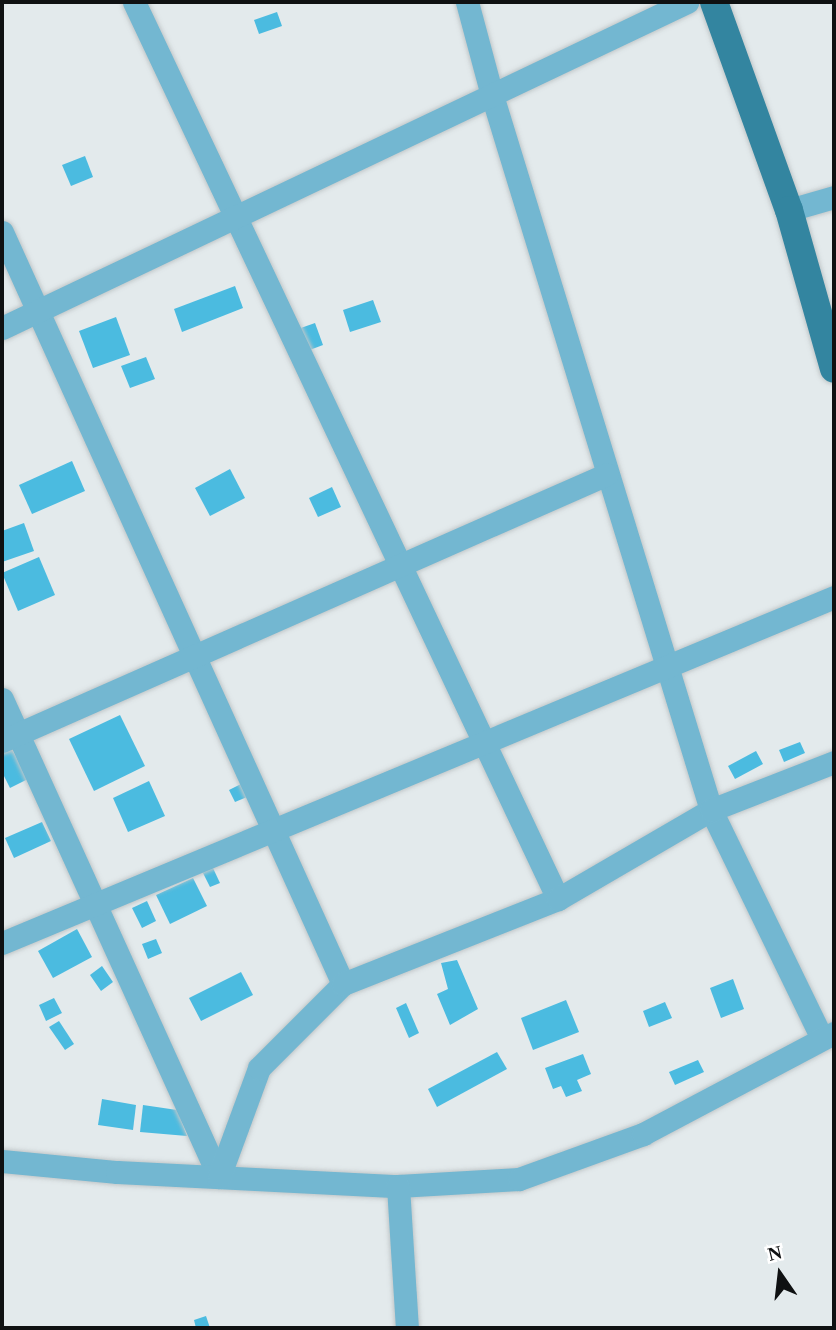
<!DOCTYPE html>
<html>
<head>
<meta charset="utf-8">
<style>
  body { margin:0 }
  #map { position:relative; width:836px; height:1330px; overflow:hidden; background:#e3eaec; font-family:Georgia,serif }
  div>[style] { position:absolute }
  .building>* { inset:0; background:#4bbbe0 }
  .roads { filter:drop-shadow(0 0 2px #c1c7c9) drop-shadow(0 0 2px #c1c7c9) }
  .minor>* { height:23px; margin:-11.5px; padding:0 11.5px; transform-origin:11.5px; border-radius:11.5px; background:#73b7d1 }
  .major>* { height:28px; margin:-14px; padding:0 14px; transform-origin:14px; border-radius:14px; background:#3385a0 }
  span { translate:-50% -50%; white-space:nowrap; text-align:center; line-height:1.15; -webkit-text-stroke:7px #fff; paint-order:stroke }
  .frame { position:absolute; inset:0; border:4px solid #0f1112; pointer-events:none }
  .north { position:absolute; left:745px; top:1239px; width:70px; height:70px; -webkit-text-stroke:5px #fff; paint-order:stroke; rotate:346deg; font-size:19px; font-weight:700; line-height:28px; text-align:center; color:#0f1112 }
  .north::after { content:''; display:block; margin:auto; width:24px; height:32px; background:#0f1112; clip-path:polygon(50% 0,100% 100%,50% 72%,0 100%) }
</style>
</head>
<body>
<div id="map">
  <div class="building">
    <i style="clip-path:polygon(277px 12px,282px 26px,259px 34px,254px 20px)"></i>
    <i style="clip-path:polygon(85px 156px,93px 177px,71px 186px,62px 165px)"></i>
    <i style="clip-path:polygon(235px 286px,243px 308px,182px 332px,174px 309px)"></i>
    <i style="clip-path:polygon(373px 300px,381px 322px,350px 332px,343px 310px)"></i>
    <i style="clip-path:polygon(116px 317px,130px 355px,93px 368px,79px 331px)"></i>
    <i style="clip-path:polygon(315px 323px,323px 345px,307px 351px,298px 329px)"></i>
    <i style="clip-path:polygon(146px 357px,155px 379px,130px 388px,121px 366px)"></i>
    <i style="clip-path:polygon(72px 461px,85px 491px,32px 514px,19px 485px)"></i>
    <i style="clip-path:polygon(230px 469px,245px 498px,210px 516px,195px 488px)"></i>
    <i style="clip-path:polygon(332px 487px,341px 507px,318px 517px,309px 498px)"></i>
    <i style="clip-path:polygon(24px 523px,34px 551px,2px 562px,2px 531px)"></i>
    <i style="clip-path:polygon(39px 557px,55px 595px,18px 611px,2px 573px)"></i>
    <i style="clip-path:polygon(120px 715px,145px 766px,94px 791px,69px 739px)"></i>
    <i style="clip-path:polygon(800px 742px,805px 753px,784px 762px,779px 750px)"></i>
    <i style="clip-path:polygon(10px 746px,28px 779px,10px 788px,2px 772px,2px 751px)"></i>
    <i style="clip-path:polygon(756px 751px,763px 764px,735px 779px,728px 766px)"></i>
    <i style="clip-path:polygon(149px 781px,165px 816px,128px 832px,113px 798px)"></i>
    <i style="clip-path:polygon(241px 784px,247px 797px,235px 802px,229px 790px)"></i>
    <i style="clip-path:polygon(42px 822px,51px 841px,14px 858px,5px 838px)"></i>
    <i style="clip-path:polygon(212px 866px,220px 883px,210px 887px,202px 871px)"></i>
    <i style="clip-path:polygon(193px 878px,207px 906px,170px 924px,156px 895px)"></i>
    <i style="clip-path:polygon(147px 901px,156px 921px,142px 928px,132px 908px)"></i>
    <i style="clip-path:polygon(77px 929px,92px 957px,53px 978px,38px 951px)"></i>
    <i style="clip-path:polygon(156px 939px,162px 953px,148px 959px,142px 944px)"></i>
    <i style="clip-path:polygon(457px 960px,478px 1009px,450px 1025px,437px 994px,448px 989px,441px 963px)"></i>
    <i style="clip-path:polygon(102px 966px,113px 982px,101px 991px,90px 975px)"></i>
    <i style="clip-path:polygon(241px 972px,253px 995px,201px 1021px,189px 998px)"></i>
    <i style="clip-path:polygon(733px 979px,744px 1009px,721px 1018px,710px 988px)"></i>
    <i style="clip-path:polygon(54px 998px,62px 1013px,46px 1021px,39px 1005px)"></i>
    <i style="clip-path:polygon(566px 1000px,579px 1032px,533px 1050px,521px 1018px)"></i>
    <i style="clip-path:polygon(665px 1002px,672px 1018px,649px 1027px,643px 1011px)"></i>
    <i style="clip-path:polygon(406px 1003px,419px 1033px,409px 1038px,396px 1008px)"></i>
    <i style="clip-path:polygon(59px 1021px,74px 1044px,65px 1050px,49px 1027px)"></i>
    <i style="clip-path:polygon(497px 1052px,507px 1069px,437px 1107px,428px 1089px)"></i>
    <i style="clip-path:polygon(583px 1054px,591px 1074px,577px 1080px,582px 1091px,566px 1097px,561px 1086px,553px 1089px,545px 1068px)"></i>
    <i style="clip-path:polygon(698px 1060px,704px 1072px,675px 1085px,669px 1072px)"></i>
    <i style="clip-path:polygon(102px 1099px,136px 1105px,133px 1130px,98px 1125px)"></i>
    <i style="clip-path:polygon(143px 1105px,177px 1110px,187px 1136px,140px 1132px)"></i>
    <i style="clip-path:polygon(206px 1316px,210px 1328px,196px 1328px,194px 1320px)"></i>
  </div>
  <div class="roads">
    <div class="minor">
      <i style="left:134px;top:2px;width:992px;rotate:64.7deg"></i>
      <i style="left:467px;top:2px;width:96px;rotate:75deg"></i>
      <i style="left:492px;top:95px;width:748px;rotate:72.97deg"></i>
      <i style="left:711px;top:810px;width:254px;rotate:64.1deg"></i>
      <i style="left:789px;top:210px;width:47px;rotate:-16.1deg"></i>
      <i style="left:2px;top:232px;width:826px;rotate:65.61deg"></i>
      <i style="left:2px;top:328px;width:759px;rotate:-25.45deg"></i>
      <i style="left:2px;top:699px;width:525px;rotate:65.58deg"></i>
      <i style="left:2px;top:741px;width:661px;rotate:-23.81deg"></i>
      <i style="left:2px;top:943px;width:901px;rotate:-22.58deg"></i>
      <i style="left:2px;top:1161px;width:116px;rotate:5.5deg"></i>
      <i style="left:117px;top:1172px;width:281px;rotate:2.9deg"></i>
      <i style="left:398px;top:1186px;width:121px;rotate:-3.3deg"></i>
      <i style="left:519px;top:1179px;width:132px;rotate:-19.9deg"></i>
      <i style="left:643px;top:1134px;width:216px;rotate:-27.9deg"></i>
      <i style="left:219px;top:1177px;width:116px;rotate:-69.8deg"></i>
      <i style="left:259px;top:1068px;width:119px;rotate:-45deg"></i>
      <i style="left:343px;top:984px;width:231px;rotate:-21.6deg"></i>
      <i style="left:558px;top:899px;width:177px;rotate:-30.2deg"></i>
      <i style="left:711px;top:810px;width:132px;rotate:-21.3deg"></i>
      <i style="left:398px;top:1186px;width:142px;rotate:86.4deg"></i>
    </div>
    <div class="major">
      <i style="left:714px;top:2px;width:221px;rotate:70.2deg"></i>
      <i style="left:789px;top:210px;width:165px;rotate:74.2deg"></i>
    </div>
  </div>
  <div class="frame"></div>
  <div class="north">N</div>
</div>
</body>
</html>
